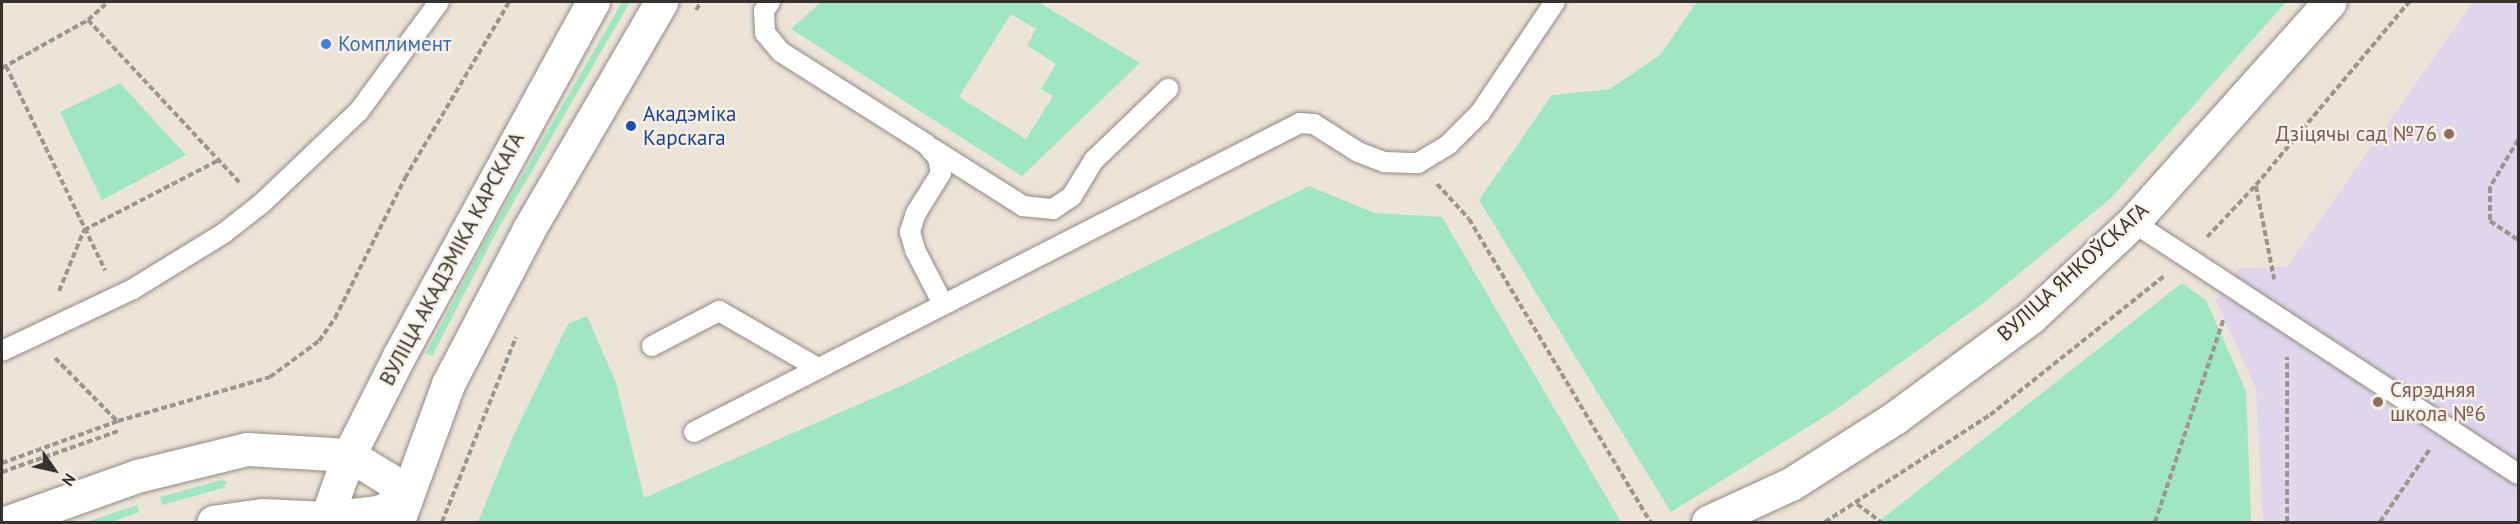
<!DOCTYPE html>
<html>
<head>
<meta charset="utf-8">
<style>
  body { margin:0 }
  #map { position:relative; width:2520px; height:524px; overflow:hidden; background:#ece3d9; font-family:"PT Sans",sans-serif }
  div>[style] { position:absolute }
  .education>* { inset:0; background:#e0d6eb }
  .green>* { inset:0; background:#a1e6c2 }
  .path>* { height:4px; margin-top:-2px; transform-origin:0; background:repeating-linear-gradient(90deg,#9b958e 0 6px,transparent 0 9px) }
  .roads { filter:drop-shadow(0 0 2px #918980) drop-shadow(0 0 2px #918980) }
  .service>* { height:20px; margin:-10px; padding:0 10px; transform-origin:10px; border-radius:10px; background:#fff }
  .tertiary>* { height:33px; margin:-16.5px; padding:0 16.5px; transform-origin:16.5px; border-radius:16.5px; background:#fff }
  .secondary>* { height:33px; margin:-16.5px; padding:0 16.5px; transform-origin:16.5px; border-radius:16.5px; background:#fff }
  .dots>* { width:16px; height:16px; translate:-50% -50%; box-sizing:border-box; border:3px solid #faf0e6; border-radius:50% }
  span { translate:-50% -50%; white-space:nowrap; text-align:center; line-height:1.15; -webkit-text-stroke:4.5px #faf0e6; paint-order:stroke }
  .shop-label { font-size:21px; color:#366cbe }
  .left { translate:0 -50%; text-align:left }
  .transit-label { font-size:21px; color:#164399 }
  .education-label { font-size:21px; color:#785e54 }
  .right { translate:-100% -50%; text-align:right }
  .street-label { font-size:21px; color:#35322e }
  .frame { position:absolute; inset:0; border:3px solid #35322e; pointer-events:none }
  .north { position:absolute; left:24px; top:440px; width:60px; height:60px; -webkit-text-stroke:4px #faf0e6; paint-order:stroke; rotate:124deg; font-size:16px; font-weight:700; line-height:24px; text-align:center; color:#35322e }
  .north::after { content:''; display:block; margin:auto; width:21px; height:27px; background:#35322e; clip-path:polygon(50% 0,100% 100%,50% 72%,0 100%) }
</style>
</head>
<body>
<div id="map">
  <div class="education">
    <i style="clip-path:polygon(2473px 2px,2518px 2px,2518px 522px,2263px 522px,2256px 389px,2216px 301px,2239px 268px,2287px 267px)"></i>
  </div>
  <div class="green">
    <i style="clip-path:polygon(622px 2px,630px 2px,497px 231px,432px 356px,426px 353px,492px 228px)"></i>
    <i style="clip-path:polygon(evenodd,821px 2px,1038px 2px,1140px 63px,1022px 176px,791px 29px,821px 2px,1011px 14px,1036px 29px,1027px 45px,1056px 64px,1041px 89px,1053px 96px,1026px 139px,959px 97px,1011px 14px)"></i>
    <i style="clip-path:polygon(1697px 2px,2286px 2px,2111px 198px,1982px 304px,1835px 410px,1671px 512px,1479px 200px,1552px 95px,1610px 89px,1660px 55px)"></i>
    <i style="clip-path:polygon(120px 83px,186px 155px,102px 200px,60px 112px)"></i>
    <i style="clip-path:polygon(1309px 186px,1375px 213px,1442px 217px,1621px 522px,478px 522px,514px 434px,568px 324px,587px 316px,616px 383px,644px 498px,910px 382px)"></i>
    <i style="clip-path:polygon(2182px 283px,2206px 300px,2246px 391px,2251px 522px,1878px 522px)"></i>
    <i style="clip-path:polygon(222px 480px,227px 482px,223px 488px,162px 505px,160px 497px)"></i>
    <i style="clip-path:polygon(137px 505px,139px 512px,112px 522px,87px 522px)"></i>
  </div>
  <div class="path">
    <i style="left:696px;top:10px;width:9px;rotate:-58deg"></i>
    <i style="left:88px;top:20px;width:224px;rotate:47deg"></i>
    <i style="left:6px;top:66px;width:227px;rotate:64.1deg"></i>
    <i style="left:2px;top:68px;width:98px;rotate:-29.2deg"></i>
    <i style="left:88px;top:20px;width:27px;rotate:-42deg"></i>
    <i style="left:2518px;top:140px;width:55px;rotate:120.8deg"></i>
    <i style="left:2490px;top:187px;width:34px;rotate:90deg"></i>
    <i style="left:2490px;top:221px;width:34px;rotate:34deg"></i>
    <i style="left:1437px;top:184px;width:47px;rotate:47.6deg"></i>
    <i style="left:1469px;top:219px;width:353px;rotate:59.1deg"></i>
    <i style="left:2256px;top:186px;width:95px;rotate:79deg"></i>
    <i style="left:2207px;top:237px;width:71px;rotate:-46.7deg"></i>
    <i style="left:2256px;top:185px;width:239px;rotate:-50.1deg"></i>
    <i style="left:59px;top:291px;width:66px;rotate:-67.7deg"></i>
    <i style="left:84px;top:230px;width:152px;rotate:-27.4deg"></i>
    <i style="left:55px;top:358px;width:88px;rotate:45.5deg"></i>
    <i style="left:2px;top:463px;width:123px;rotate:-19.9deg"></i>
    <i style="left:118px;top:421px;width:158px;rotate:-16.1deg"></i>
    <i style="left:270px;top:377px;width:61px;rotate:-36.3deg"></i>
    <i style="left:319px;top:341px;width:28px;rotate:-55deg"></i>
    <i style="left:335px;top:318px;width:157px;rotate:-63.4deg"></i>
    <i style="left:405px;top:178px;width:204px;rotate:-59.4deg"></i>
    <i style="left:2px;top:472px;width:126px;rotate:-19.4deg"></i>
    <i style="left:1857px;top:504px;width:30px;rotate:37deg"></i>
    <i style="left:442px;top:522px;width:199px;rotate:-68.2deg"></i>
    <i style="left:1825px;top:522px;width:197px;rotate:-33deg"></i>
    <i style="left:1990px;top:415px;width:223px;rotate:-38.6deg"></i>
    <i style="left:2155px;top:522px;width:215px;rotate:-71.3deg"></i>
    <i style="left:2287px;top:522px;width:165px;rotate:-90deg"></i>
    <i style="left:2380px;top:522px;width:88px;rotate:-55.6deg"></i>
  </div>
  <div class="roads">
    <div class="service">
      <i style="left:770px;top:2px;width:11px;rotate:124deg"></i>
      <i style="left:764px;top:11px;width:22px;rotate:87deg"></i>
      <i style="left:765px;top:33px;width:25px;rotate:50deg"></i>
      <i style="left:781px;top:52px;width:172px;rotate:32.4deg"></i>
      <i style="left:926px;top:144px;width:18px;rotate:49deg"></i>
      <i style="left:938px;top:158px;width:15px;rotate:79deg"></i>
      <i style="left:941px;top:173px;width:47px;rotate:122deg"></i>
      <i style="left:916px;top:213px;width:20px;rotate:108deg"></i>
      <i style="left:910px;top:232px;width:19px;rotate:74deg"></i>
      <i style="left:915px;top:250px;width:61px;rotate:62.6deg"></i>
      <i style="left:933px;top:149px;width:107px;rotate:32.3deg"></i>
      <i style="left:1023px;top:206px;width:30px;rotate:6deg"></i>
      <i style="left:1053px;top:209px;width:23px;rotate:-34deg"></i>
      <i style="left:1072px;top:196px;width:42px;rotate:-58.6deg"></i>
      <i style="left:1094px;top:160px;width:103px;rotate:-43.8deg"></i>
      <i style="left:2133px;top:222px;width:460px;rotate:33.2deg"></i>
      <i style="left:652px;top:346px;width:76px;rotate:-27.6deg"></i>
      <i style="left:719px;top:311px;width:112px;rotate:30deg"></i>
      <i style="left:2px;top:351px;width:145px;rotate:-25.3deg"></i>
      <i style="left:133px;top:289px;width:107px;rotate:-31.6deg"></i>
      <i style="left:224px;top:233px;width:47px;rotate:-38.1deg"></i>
      <i style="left:261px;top:204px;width:135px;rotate:-43.5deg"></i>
      <i style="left:359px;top:111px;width:135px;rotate:-53.7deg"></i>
      <i style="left:694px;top:432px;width:680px;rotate:-27.02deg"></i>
      <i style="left:1300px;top:123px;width:14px;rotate:4deg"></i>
      <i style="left:1314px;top:124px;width:52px;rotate:32.5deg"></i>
      <i style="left:1358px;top:152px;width:28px;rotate:21deg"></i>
      <i style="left:1384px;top:162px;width:34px;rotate:2deg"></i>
      <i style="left:1418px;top:163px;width:35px;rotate:-31deg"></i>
      <i style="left:1448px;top:145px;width:45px;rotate:-45deg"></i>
      <i style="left:1480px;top:113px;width:134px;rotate:-56deg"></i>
    </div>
    <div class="tertiary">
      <i style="left:1708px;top:522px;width:91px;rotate:-24.6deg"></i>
      <i style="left:1791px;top:484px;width:125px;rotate:-32.5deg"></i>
      <i style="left:1896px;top:417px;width:168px;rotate:-36.5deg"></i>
      <i style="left:2031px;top:317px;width:139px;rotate:-43deg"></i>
      <i style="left:2133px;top:222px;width:295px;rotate:-48.2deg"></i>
    </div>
    <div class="secondary">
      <i style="left:399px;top:518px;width:143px;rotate:-69.9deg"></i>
      <i style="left:448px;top:384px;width:175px;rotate:-62.4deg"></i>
      <i style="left:529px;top:229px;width:263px;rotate:-59.8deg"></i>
      <i style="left:8px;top:522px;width:137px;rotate:-19.6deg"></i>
      <i style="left:137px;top:476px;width:113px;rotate:-13.8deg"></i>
      <i style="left:247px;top:449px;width:102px;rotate:3.4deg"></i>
      <i style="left:349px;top:455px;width:48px;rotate:31.4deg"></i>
      <i style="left:390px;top:480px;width:26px;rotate:54deg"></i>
      <i style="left:405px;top:501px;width:29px;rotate:158deg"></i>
      <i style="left:378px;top:512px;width:52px;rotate:173.4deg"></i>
      <i style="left:326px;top:518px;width:64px;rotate:-177.3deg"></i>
      <i style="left:262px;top:515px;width:49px;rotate:171.9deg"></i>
      <i style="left:325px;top:522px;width:71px;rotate:-70.3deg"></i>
      <i style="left:349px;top:455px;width:111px;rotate:-63.2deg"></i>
      <i style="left:399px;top:356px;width:404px;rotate:-61.3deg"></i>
    </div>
  </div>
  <div class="dots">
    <i style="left:326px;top:44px;background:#3f7fe0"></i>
    <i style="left:631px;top:126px;background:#1a4fb4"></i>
    <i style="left:2449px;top:134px;background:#8d6e63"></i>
    <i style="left:2378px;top:402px;background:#8d6e63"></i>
  </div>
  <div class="shop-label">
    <span class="left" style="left:338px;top:44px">Комплимент</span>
  </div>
  <div class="transit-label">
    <span class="left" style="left:643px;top:126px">Акадэміка<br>Карскага</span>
  </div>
  <div class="education-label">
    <span class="right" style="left:2437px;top:134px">Дзіцячы сад №76</span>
    <span class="left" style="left:2390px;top:402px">Сярэдняя<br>школа №6</span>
  </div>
  <div class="street-label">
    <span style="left:452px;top:259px;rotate:-62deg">ВУЛІЦА АКАДЭМІКА КАРСКАГА</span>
    <span style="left:2073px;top:272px;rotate:-42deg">ВУЛІЦА ЯНКОЎСКАГА</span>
  </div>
  <div class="frame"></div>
  <div class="north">N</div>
</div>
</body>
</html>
